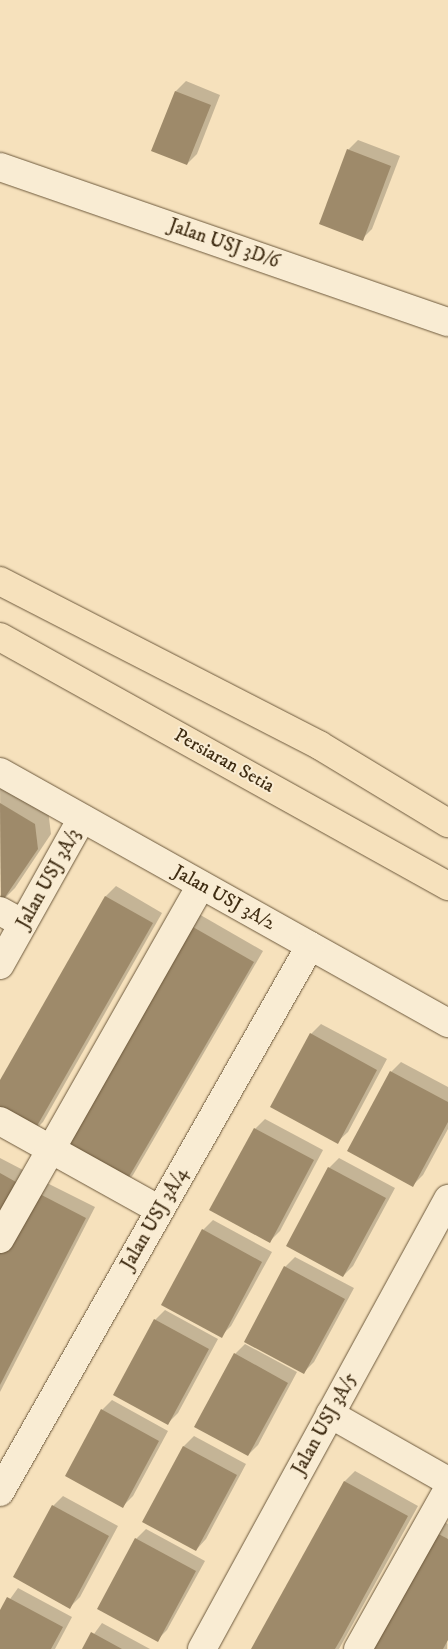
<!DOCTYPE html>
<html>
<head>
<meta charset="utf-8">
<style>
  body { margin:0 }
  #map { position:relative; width:448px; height:1649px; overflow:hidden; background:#f6e1bc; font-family:"IM FELL DW Pica",serif }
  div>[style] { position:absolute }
  .shadow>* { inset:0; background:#0003 }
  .building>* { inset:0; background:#9e8a6a }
  .roads { filter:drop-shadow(0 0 1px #6d593c) drop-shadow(0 0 1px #6d593c) }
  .minor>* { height:28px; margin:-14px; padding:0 14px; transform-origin:14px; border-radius:14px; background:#f9ecd3 }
  .major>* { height:28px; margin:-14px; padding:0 14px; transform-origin:14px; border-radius:14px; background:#f6e1bc }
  span { translate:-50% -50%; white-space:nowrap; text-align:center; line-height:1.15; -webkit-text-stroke:4px #f9ecd3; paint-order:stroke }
  .street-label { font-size:19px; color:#3f2c12 }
</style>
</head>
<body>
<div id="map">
  <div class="shadow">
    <i style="clip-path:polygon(186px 81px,220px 95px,197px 154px,187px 164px,176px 91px)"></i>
    <i style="clip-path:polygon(358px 140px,400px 156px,372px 229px,362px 239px,348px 150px)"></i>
    <i style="clip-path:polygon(0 782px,48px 810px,51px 834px,15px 888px,1px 902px)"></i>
    <i style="clip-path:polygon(116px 886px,162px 913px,43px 1122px,33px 1132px,0 1083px,106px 896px)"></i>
    <i style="clip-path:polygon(197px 913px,263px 951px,133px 1175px,123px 1186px,57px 1147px)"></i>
    <i style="clip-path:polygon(321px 1024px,387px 1059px,348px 1132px,337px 1142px,311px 1034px)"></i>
    <i style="clip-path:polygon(401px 1062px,448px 1087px,448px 1129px,423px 1175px,413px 1185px,391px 1072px)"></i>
    <i style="clip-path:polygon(265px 1119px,323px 1150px,280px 1231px,270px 1241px,255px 1129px)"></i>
    <i style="clip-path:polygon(0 1158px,25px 1171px,0 1217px)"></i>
    <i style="clip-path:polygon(339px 1158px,395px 1188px,353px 1266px,343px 1276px,329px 1168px)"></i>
    <i style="clip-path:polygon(43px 1181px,95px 1207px,0 1392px,0 1255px)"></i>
    <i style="clip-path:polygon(213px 1220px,272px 1252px,231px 1326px,221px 1336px,203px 1230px)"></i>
    <i style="clip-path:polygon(295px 1257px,354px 1288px,314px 1362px,304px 1372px,245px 1341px,285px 1267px)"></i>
    <i style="clip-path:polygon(165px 1310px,218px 1339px,178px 1413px,168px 1423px,155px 1320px)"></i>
    <i style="clip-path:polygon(245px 1344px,297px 1372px,258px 1445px,248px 1455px,235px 1354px)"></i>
    <i style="clip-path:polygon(112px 1400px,168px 1431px,133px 1496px,123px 1506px,102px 1410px)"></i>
    <i style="clip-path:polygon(194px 1436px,246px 1464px,206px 1539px,196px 1550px,144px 1521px,184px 1446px)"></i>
    <i style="clip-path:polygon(355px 1471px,418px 1506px,339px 1649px,252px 1649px,345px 1481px)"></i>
    <i style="clip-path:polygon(63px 1496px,118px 1526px,80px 1597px,70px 1607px,53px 1506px)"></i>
    <i style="clip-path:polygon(442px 1521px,448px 1524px,447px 1649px,370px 1649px)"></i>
    <i style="clip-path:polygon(146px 1529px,205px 1561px,167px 1630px,157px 1640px,136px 1539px)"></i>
    <i style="clip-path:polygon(18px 1588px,72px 1617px,55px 1649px,0 1649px,0 1613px)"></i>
    <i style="clip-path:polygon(102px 1623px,150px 1649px,83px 1649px)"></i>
  </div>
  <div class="building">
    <i style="clip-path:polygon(175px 91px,211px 105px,187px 165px,151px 151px)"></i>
    <i style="clip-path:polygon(347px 149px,391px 166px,363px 241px,319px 224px)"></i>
    <i style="clip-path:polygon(0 803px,35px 824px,38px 849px,1px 903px)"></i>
    <i style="clip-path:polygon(105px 896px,153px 923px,33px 1133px,0 1114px,0 1080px)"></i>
    <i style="clip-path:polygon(186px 923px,254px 962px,123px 1187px,56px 1148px)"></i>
    <i style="clip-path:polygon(310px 1033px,377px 1070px,338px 1144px,270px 1107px)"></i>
    <i style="clip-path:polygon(390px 1071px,448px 1102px,448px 1122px,413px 1187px,347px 1151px)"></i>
    <i style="clip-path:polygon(254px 1128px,314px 1160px,270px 1243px,209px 1210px)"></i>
    <i style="clip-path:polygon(328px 1167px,386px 1198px,343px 1277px,286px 1246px)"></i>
    <i style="clip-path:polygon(0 1173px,16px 1182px,0 1211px)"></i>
    <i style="clip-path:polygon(32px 1190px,86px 1218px,0 1385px,0 1252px)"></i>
    <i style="clip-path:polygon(202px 1229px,262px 1262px,222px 1338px,161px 1305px)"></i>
    <i style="clip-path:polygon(284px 1266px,345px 1299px,304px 1374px,244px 1342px)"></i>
    <i style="clip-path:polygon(154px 1319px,209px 1349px,168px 1425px,113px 1395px)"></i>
    <i style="clip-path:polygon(234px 1353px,288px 1383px,248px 1456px,194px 1427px)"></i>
    <i style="clip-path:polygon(101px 1409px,159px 1441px,123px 1508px,65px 1476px)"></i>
    <i style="clip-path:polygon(183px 1446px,237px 1475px,196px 1551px,142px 1522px)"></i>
    <i style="clip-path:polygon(344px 1481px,408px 1516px,342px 1637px,335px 1649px,251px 1649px)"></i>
    <i style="clip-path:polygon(52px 1505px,109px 1536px,70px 1609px,13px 1577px)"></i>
    <i style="clip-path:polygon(431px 1530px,448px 1539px,448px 1640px,443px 1649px,369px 1649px)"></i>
    <i style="clip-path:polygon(135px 1538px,196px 1571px,158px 1642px,97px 1609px)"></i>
    <i style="clip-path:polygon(7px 1597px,63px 1627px,51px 1649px,0 1649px,0 1610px)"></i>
    <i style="clip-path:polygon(91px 1632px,122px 1649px,82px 1649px)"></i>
  </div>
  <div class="roads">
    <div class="minor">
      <i style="left:0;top:167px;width:474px;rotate:19.1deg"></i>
      <i style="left:0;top:772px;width:514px;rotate:29.26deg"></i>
      <i style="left:0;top:911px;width:26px;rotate:29deg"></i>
      <i style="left:0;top:965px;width:168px;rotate:-60.8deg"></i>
      <i style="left:0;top:1121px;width:183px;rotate:29.1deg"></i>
      <i style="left:0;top:1239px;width:407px;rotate:-60.4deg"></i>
      <i style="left:330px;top:1414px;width:136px;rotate:29.6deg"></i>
      <i style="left:0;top:1492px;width:628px;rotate:-60.41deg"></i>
      <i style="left:202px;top:1649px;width:513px;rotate:-61.34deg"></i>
      <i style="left:358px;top:1649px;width:184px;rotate:-60.6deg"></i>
    </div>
    <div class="major">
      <i style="left:0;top:581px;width:359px;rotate:27.2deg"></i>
      <i style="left:319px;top:745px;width:151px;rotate:31.2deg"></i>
      <i style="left:0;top:637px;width:513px;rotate:29.07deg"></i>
    </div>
  </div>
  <div class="street-label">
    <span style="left:224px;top:244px;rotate:19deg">Jalan USJ 3D/6</span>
    <span style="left:224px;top:761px;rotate:29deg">Persiaran Setia</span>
    <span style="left:49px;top:879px;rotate:-61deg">Jalan USJ 3A/3</span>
    <span style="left:224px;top:898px;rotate:29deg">Jalan USJ 3A/2</span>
    <span style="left:155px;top:1219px;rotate:-60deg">Jalan USJ 3A/4</span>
    <span style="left:325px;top:1424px;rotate:-61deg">Jalan USJ 3A/5</span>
  </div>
</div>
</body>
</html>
